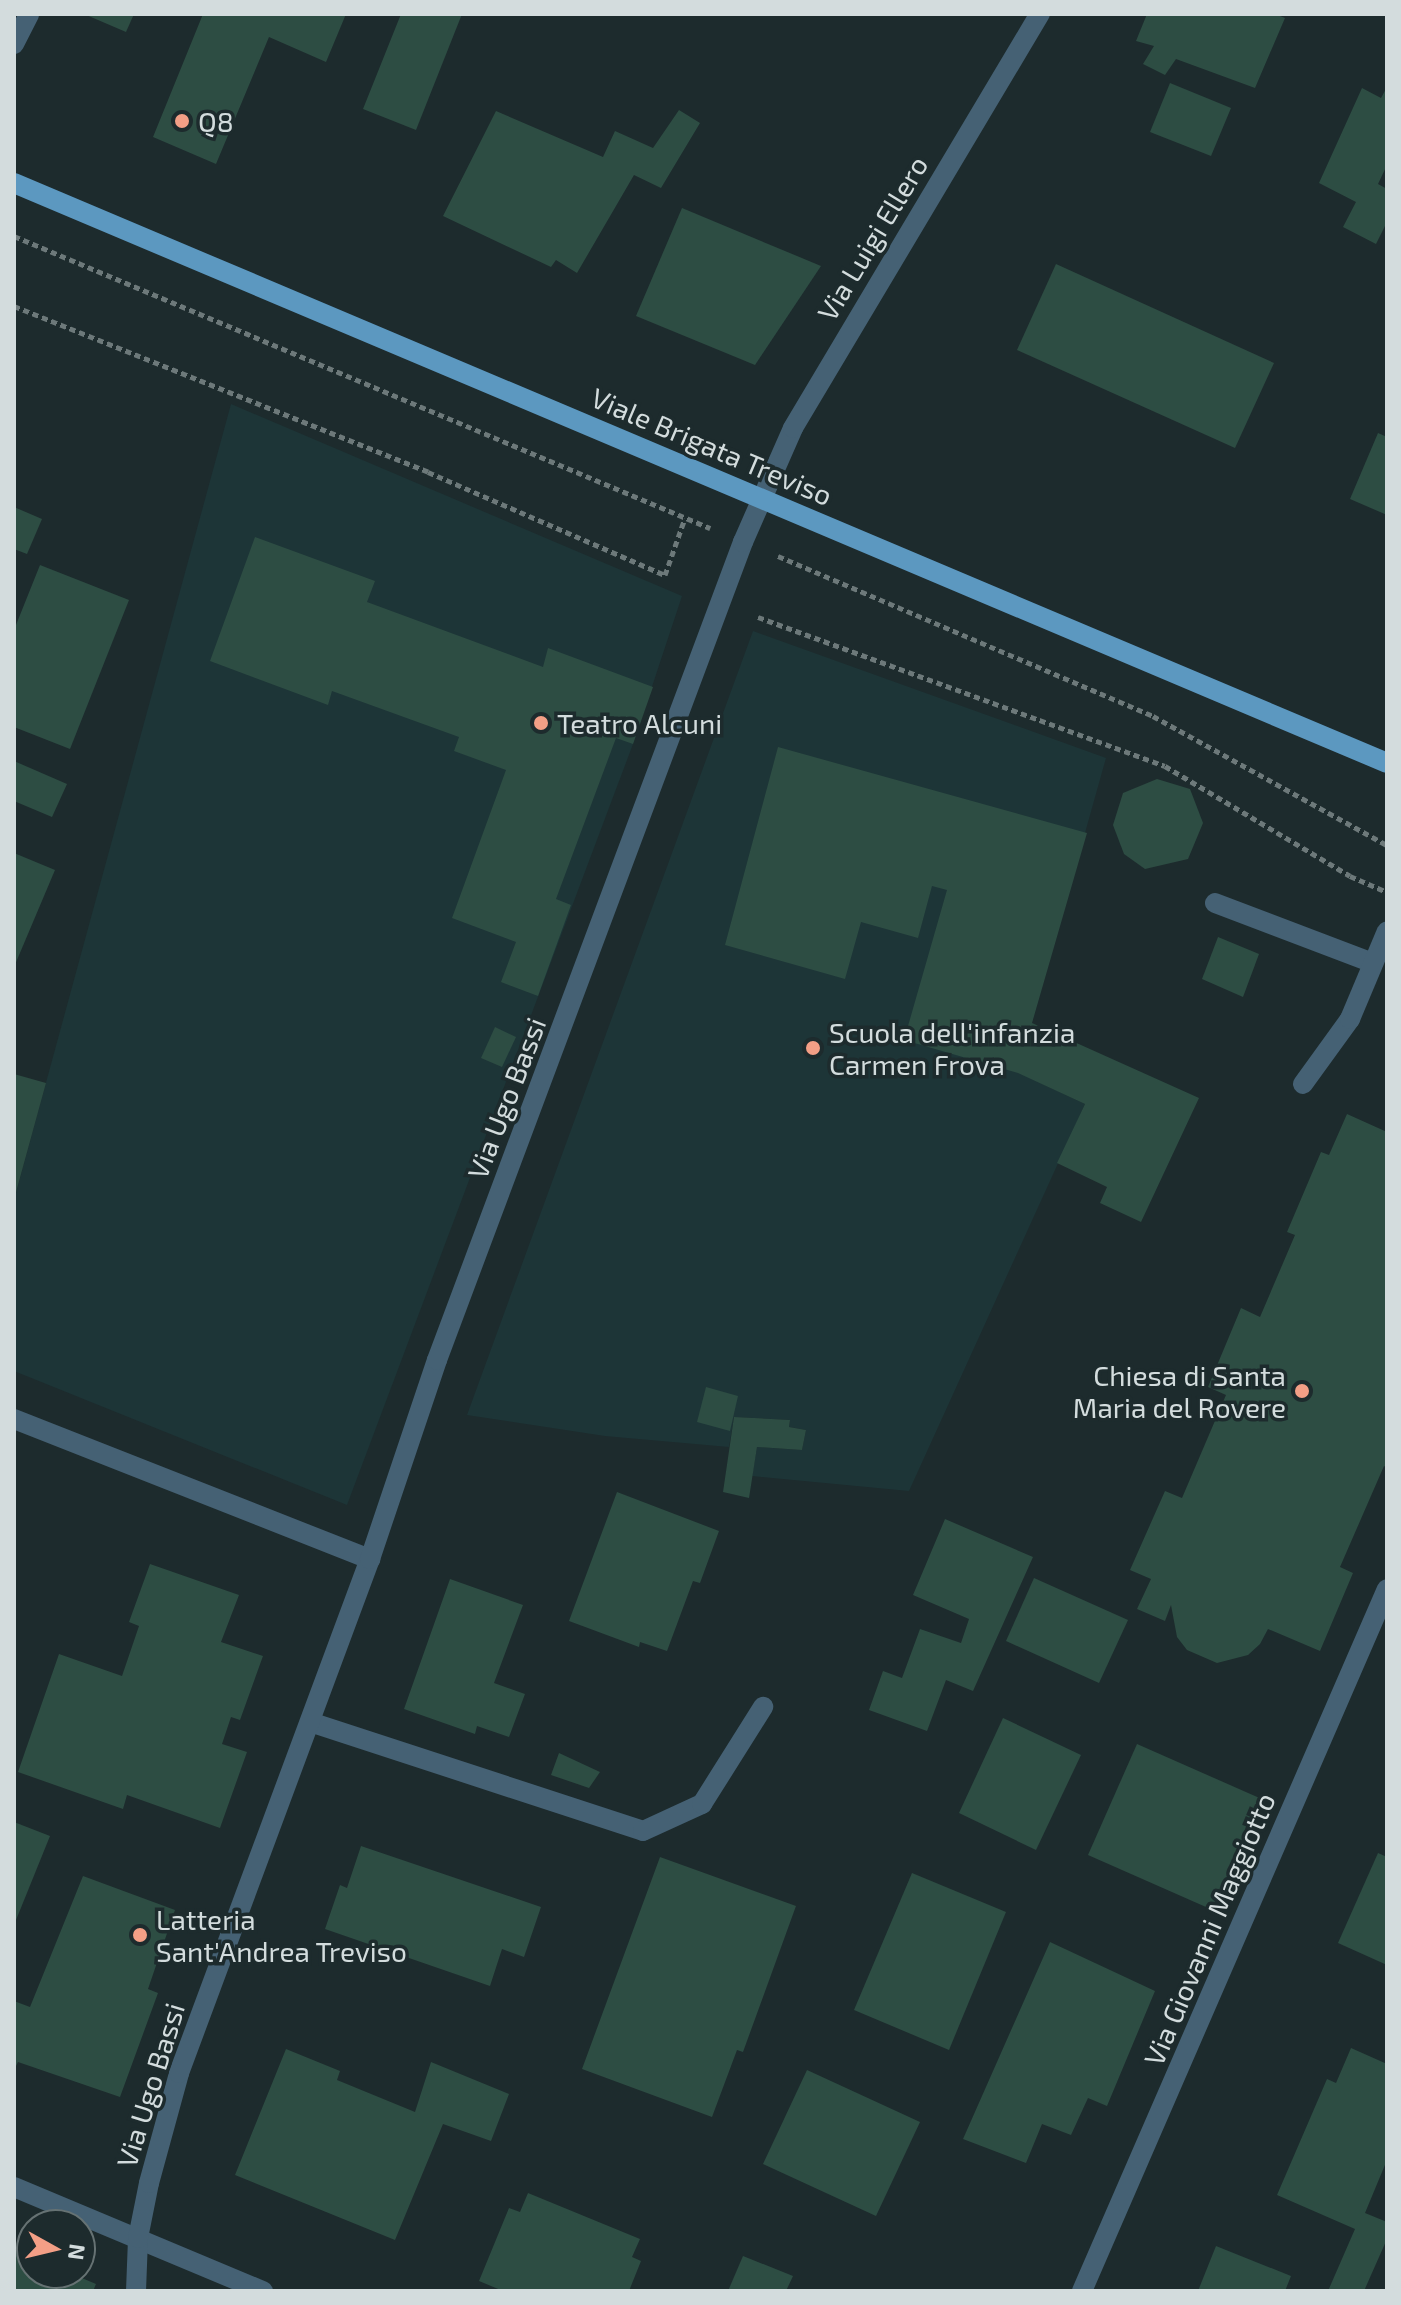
<!DOCTYPE html>
<html>
<head>
<meta charset="utf-8">
<style>
  body { margin:0 }
  #map { position:relative; width:1401px; height:2305px; overflow:hidden; background:#1d2b2d; font-family:"Exo 2",sans-serif }
  div>[style] { position:absolute }
  .built>* { inset:0; background:#1d3537 }
  .building>* { inset:0; background:#2d4d43 }
  .path>* { height:5px; margin-top:-2.5px; transform-origin:0; background:repeating-linear-gradient(90deg,#6d797a 0 6px,transparent 0 10px) }
  .lane>* { height:20px; margin:-10px; padding:0 10px; transform-origin:10px; border-radius:10px; background:#456174 }
  .street>* { height:20px; margin:-10px; padding:0 10px; transform-origin:10px; border-radius:10px; background:#456174 }
  .primary>* { height:20px; margin:-10px; padding:0 10px; transform-origin:10px; border-radius:10px; background:#5c98c0 }
  .dots>* { width:22px; height:22px; translate:-50% -50%; box-sizing:border-box; border:4px solid #1d2b2d; border-radius:50% }
  span { translate:-50% -50%; white-space:nowrap; text-align:center; line-height:1.15; -webkit-text-stroke:7px #1d2b2d; paint-order:stroke }
  .poi-label { font-size:28px; color:#d3dcdd }
  .left { translate:0 -50%; text-align:left }
  .right { translate:-100% -50%; text-align:right }
  .street-label { font-size:28px; color:#d3dcdd }
  .frame { position:absolute; inset:0; border:16px solid #d3dcdd; pointer-events:none }
  .north { position:absolute; left:16px; top:2209px; width:80px; height:80px; box-sizing:border-box; background:#1d2b2d; border:2px solid #667273; border-radius:50%; rotate:98deg; font-size:22px; font-weight:700; line-height:32px; text-align:center; color:#d3dcdd }
  .north::after { content:''; display:block; margin:auto; width:28px; height:36px; background:#f39f86; clip-path:polygon(50% 0,100% 100%,50% 72%,0 100%) }
</style>
</head>
<body>
<div id="map">
  <div class="built">
    <i style="clip-path:polygon(231px 404px,682px 596px,633px 744px,347px 1505px,14px 1371px,14px 1200px)"></i>
    <i style="clip-path:polygon(753px 631px,1106px 758px,1018px 1072px,1085px 1104px,909px 1491px,752px 1476px,757px 1447px,802px 1450px,806px 1430px,789px 1427px,790px 1420px,734px 1417px,729px 1447px,605px 1436px,467px 1415px)"></i>
  </div>
  <div class="building">
    <i style="clip-path:polygon(84px 14px,134px 14px,126px 32px)"></i>
    <i style="clip-path:polygon(203px 14px,346px 14px,326px 62px,269px 37px,216px 164px,153px 137px)"></i>
    <i style="clip-path:polygon(401px 14px,462px 14px,416px 130px,363px 109px)"></i>
    <i style="clip-path:polygon(1147px 14px,1275px 14px,1285px 18px,1255px 88px,1176px 59px,1165px 75px,1143px 64px,1154px 46px,1136px 41px)"></i>
    <i style="clip-path:polygon(1170px 83px,1231px 108px,1211px 156px,1150px 132px)"></i>
    <i style="clip-path:polygon(1387px 87px,1387px 165px,1378px 184px,1387px 189px,1387px 222px,1376px 244px,1343px 227px,1356px 202px,1319px 183px,1362px 88px,1381px 98px)"></i>
    <i style="clip-path:polygon(679px 110px,700px 123px,661px 188px,634px 175px,577px 273px,556px 260px,551px 267px,443px 216px,496px 111px,603px 157px,615px 131px,653px 148px)"></i>
    <i style="clip-path:polygon(682px 208px,821px 266px,755px 365px,636px 316px)"></i>
    <i style="clip-path:polygon(1056px 264px,1274px 363px,1235px 448px,1017px 350px)"></i>
    <i style="clip-path:polygon(1378px 433px,1387px 437px,1387px 515px,1350px 499px)"></i>
    <i style="clip-path:polygon(14px 507px,42px 519px,27px 554px,14px 549px)"></i>
    <i style="clip-path:polygon(255px 537px,375px 581px,367px 602px,543px 667px,548px 648px,653px 687px,633px 744px,616px 738px,556px 899px,571px 905px,538px 996px,501px 982px,516px 942px,452px 918px,506px 770px,454px 751px,459px 737px,332px 691px,328px 705px,210px 661px)"></i>
    <i style="clip-path:polygon(40px 565px,129px 600px,70px 749px,14px 727px,14px 630px)"></i>
    <i style="clip-path:polygon(778px 747px,1087px 833px,1032px 1023px,1199px 1098px,1141px 1222px,1100px 1203px,1107px 1187px,1057px 1163px,1085px 1104px,1018px 1073px,904px 1040px,947px 890px,932px 886px,918px 938px,861px 922px,845px 979px,725px 945px)"></i>
    <i style="clip-path:polygon(14px 761px,67px 784px,52px 817px,14px 801px)"></i>
    <i style="clip-path:polygon(1157px 779px,1190px 789px,1203px 823px,1188px 859px,1145px 869px,1124px 854px,1113px 825px,1123px 793px)"></i>
    <i style="clip-path:polygon(14px 853px,55px 870px,14px 967px)"></i>
    <i style="clip-path:polygon(1218px 937px,1259px 954px,1243px 997px,1202px 979px)"></i>
    <i style="clip-path:polygon(495px 1027px,516px 1037px,502px 1067px,481px 1058px)"></i>
    <i style="clip-path:polygon(14px 1074px,46px 1083px,15px 1196px,14px 1196px)"></i>
    <i style="clip-path:polygon(1347px 1114px,1387px 1132px,1387px 1468px,1384px 1466px,1340px 1567px,1353px 1573px,1320px 1651px,1268px 1629px,1260px 1644px,1248px 1655px,1217px 1663px,1187px 1650px,1177px 1637px,1171px 1605px,1165px 1621px,1137px 1609px,1151px 1579px,1130px 1570px,1165px 1491px,1182px 1498px,1226px 1395px,1208px 1387px,1241px 1308px,1260px 1317px,1295px 1235px,1287px 1232px,1321px 1152px,1329px 1155px)"></i>
    <i style="clip-path:polygon(706px 1387px,738px 1396px,730px 1431px,697px 1422px)"></i>
    <i style="clip-path:polygon(734px 1417px,790px 1420px,789px 1427px,806px 1430px,802px 1450px,757px 1447px,749px 1498px,723px 1492px)"></i>
    <i style="clip-path:polygon(617px 1492px,719px 1531px,700px 1583px,693px 1581px,667px 1651px,640px 1642px,639px 1647px,569px 1621px)"></i>
    <i style="clip-path:polygon(945px 1519px,1033px 1557px,973px 1691px,946px 1680px,927px 1731px,869px 1710px,883px 1671px,902px 1678px,920px 1629px,961px 1643px,969px 1619px,913px 1595px)"></i>
    <i style="clip-path:polygon(150px 1564px,239px 1595px,221px 1642px,263px 1656px,240px 1720px,231px 1717px,222px 1744px,247px 1752px,220px 1828px,127px 1795px,123px 1809px,18px 1772px,59px 1654px,122px 1676px,139px 1626px,129px 1622px)"></i>
    <i style="clip-path:polygon(1034px 1578px,1128px 1620px,1099px 1683px,1006px 1641px)"></i>
    <i style="clip-path:polygon(450px 1579px,523px 1605px,494px 1683px,525px 1694px,509px 1737px,477px 1726px,475px 1734px,404px 1709px)"></i>
    <i style="clip-path:polygon(1003px 1718px,1081px 1755px,1036px 1850px,959px 1813px)"></i>
    <i style="clip-path:polygon(1137px 1744px,1264px 1800px,1215px 1911px,1088px 1855px)"></i>
    <i style="clip-path:polygon(559px 1753px,600px 1772px,589px 1788px,551px 1775px)"></i>
    <i style="clip-path:polygon(14px 1822px,50px 1836px,14px 1925px)"></i>
    <i style="clip-path:polygon(361px 1846px,541px 1907px,524px 1957px,502px 1949px,490px 1986px,325px 1929px,340px 1885px,347px 1888px)"></i>
    <i style="clip-path:polygon(1378px 1853px,1387px 1857px,1387px 1965px,1338px 1943px)"></i>
    <i style="clip-path:polygon(660px 1857px,796px 1906px,743px 2052px,737px 2050px,712px 2117px,582px 2069px)"></i>
    <i style="clip-path:polygon(912px 1873px,1006px 1912px,949px 2050px,854px 2010px)"></i>
    <i style="clip-path:polygon(83px 1876px,175px 1910px,148px 1989px,158px 1993px,120px 2097px,18px 2062px,14px 2070px,14px 2001px,30px 2007px)"></i>
    <i style="clip-path:polygon(1050px 1942px,1155px 1991px,1107px 2106px,1088px 2098px,1071px 2135px,1042px 2124px,1026px 2163px,963px 2139px)"></i>
    <i style="clip-path:polygon(1351px 2048px,1387px 2064px,1387px 2160px,1365px 2213px,1387px 2222px,1387px 2239px,1364px 2291px,1328px 2291px,1355px 2229px,1277px 2195px,1327px 2079px,1336px 2083px)"></i>
    <i style="clip-path:polygon(286px 2049px,340px 2071px,337px 2080px,415px 2112px,431px 2062px,509px 2094px,491px 2141px,443px 2124px,395px 2240px,235px 2175px)"></i>
    <i style="clip-path:polygon(807px 2070px,920px 2122px,876px 2216px,763px 2164px)"></i>
    <i style="clip-path:polygon(528px 2193px,640px 2239px,632px 2257px,641px 2261px,629px 2291px,503px 2291px,479px 2281px,509px 2208px,520px 2212px)"></i>
    <i style="clip-path:polygon(1216px 2246px,1291px 2276px,1285px 2291px,1198px 2291px)"></i>
    <i style="clip-path:polygon(14px 2250px,32px 2257px,32px 2273px,70px 2273px,96px 2284px,93px 2291px,14px 2291px)"></i>
    <i style="clip-path:polygon(743px 2256px,793px 2276px,786px 2291px,728px 2291px)"></i>
  </div>
  <div class="path">
    <i style="left:14px;top:236px;width:755px;rotate:22.76deg"></i>
    <i style="left:14px;top:306px;width:446px;rotate:21.8deg"></i>
    <i style="left:428px;top:472px;width:258px;rotate:23.5deg"></i>
    <i style="left:665px;top:575px;width:60px;rotate:-70.7deg"></i>
    <i style="left:778px;top:556px;width:408px;rotate:23.1deg"></i>
    <i style="left:1153px;top:716px;width:267px;rotate:28.9deg"></i>
    <i style="left:758px;top:617px;width:433px;rotate:20.1deg"></i>
    <i style="left:1165px;top:766px;width:215px;rotate:30.7deg"></i>
    <i style="left:1350px;top:876px;width:40px;rotate:23.4deg"></i>
  </div>
  <div class="lane">
    <i style="left:1215px;top:903px;width:169px;rotate:20.8deg"></i>
    <i style="left:1303px;top:1084px;width:80px;rotate:-54.1deg"></i>
    <i style="left:1350px;top:1019px;width:95px;rotate:-67.2deg"></i>
  </div>
  <div class="street">
    <i style="left:14px;top:44px;width:34px;rotate:-63deg"></i>
    <i style="left:14px;top:1419px;width:383px;rotate:21.5deg"></i>
    <i style="left:310px;top:1722px;width:350px;rotate:18.1deg"></i>
    <i style="left:643px;top:1831px;width:65px;rotate:-24.6deg"></i>
    <i style="left:702px;top:1804px;width:115px;rotate:-57.8deg"></i>
    <i style="left:14px;top:2187px;width:270px;rotate:22.7deg"></i>
    <i style="left:136px;top:2291px;width:53px;rotate:-87.8deg"></i>
    <i style="left:138px;top:2238px;width:56px;rotate:-78.7deg"></i>
    <i style="left:149px;top:2183px;width:114px;rotate:-74.7deg"></i>
    <i style="left:179px;top:2073px;width:548px;rotate:-69.62deg"></i>
    <i style="left:370px;top:1559px;width:210px;rotate:-71.4deg"></i>
    <i style="left:437px;top:1360px;width:873px;rotate:-69.49deg"></i>
    <i style="left:743px;top:542px;width:124px;rotate:-66.3deg"></i>
    <i style="left:793px;top:428px;width:482px;rotate:-59.2deg"></i>
    <i style="left:1082px;top:2291px;width:765px;rotate:-66.52deg"></i>
  </div>
  <div class="primary">
    <i style="left:14px;top:183px;width:1490px;rotate:22.9deg"></i>
  </div>
  <div class="dots">
    <i style="left:182px;top:121px;background:#f39f86"></i>
    <i style="left:541px;top:723px;background:#f39f86"></i>
    <i style="left:813px;top:1048px;background:#f39f86"></i>
    <i style="left:1302px;top:1391px;background:#f39f86"></i>
    <i style="left:140px;top:1935px;background:#f39f86"></i>
  </div>
  <div class="poi-label">
    <span class="left" style="left:198px;top:121px">Q8</span>
    <span class="left" style="left:557px;top:723px">Teatro Alcuni</span>
    <span class="left" style="left:829px;top:1048px">Scuola dell'infanzia<br>Carmen Frova</span>
    <span class="right" style="left:1286px;top:1391px">Chiesa di Santa<br>Maria del Rovere</span>
    <span class="left" style="left:156px;top:1935px">Latteria<br>Sant'Andrea Treviso</span>
  </div>
  <div class="street-label">
    <span style="left:872px;top:238px;rotate:-59deg">Via Luigi Ellero</span>
    <span style="left:712px;top:446px;rotate:23deg">Viale Brigata Treviso</span>
    <span style="left:506px;top:1098px;rotate:-69deg">Via Ugo Bassi</span>
    <span style="left:1209px;top:1929px;rotate:-67deg">Via Giovanni Maggiotto</span>
    <span style="left:150px;top:2085px;rotate:-73deg">Via Ugo Bassi</span>
  </div>
  <div class="frame"></div>
  <div class="north">N</div>
</div>
</body>
</html>
